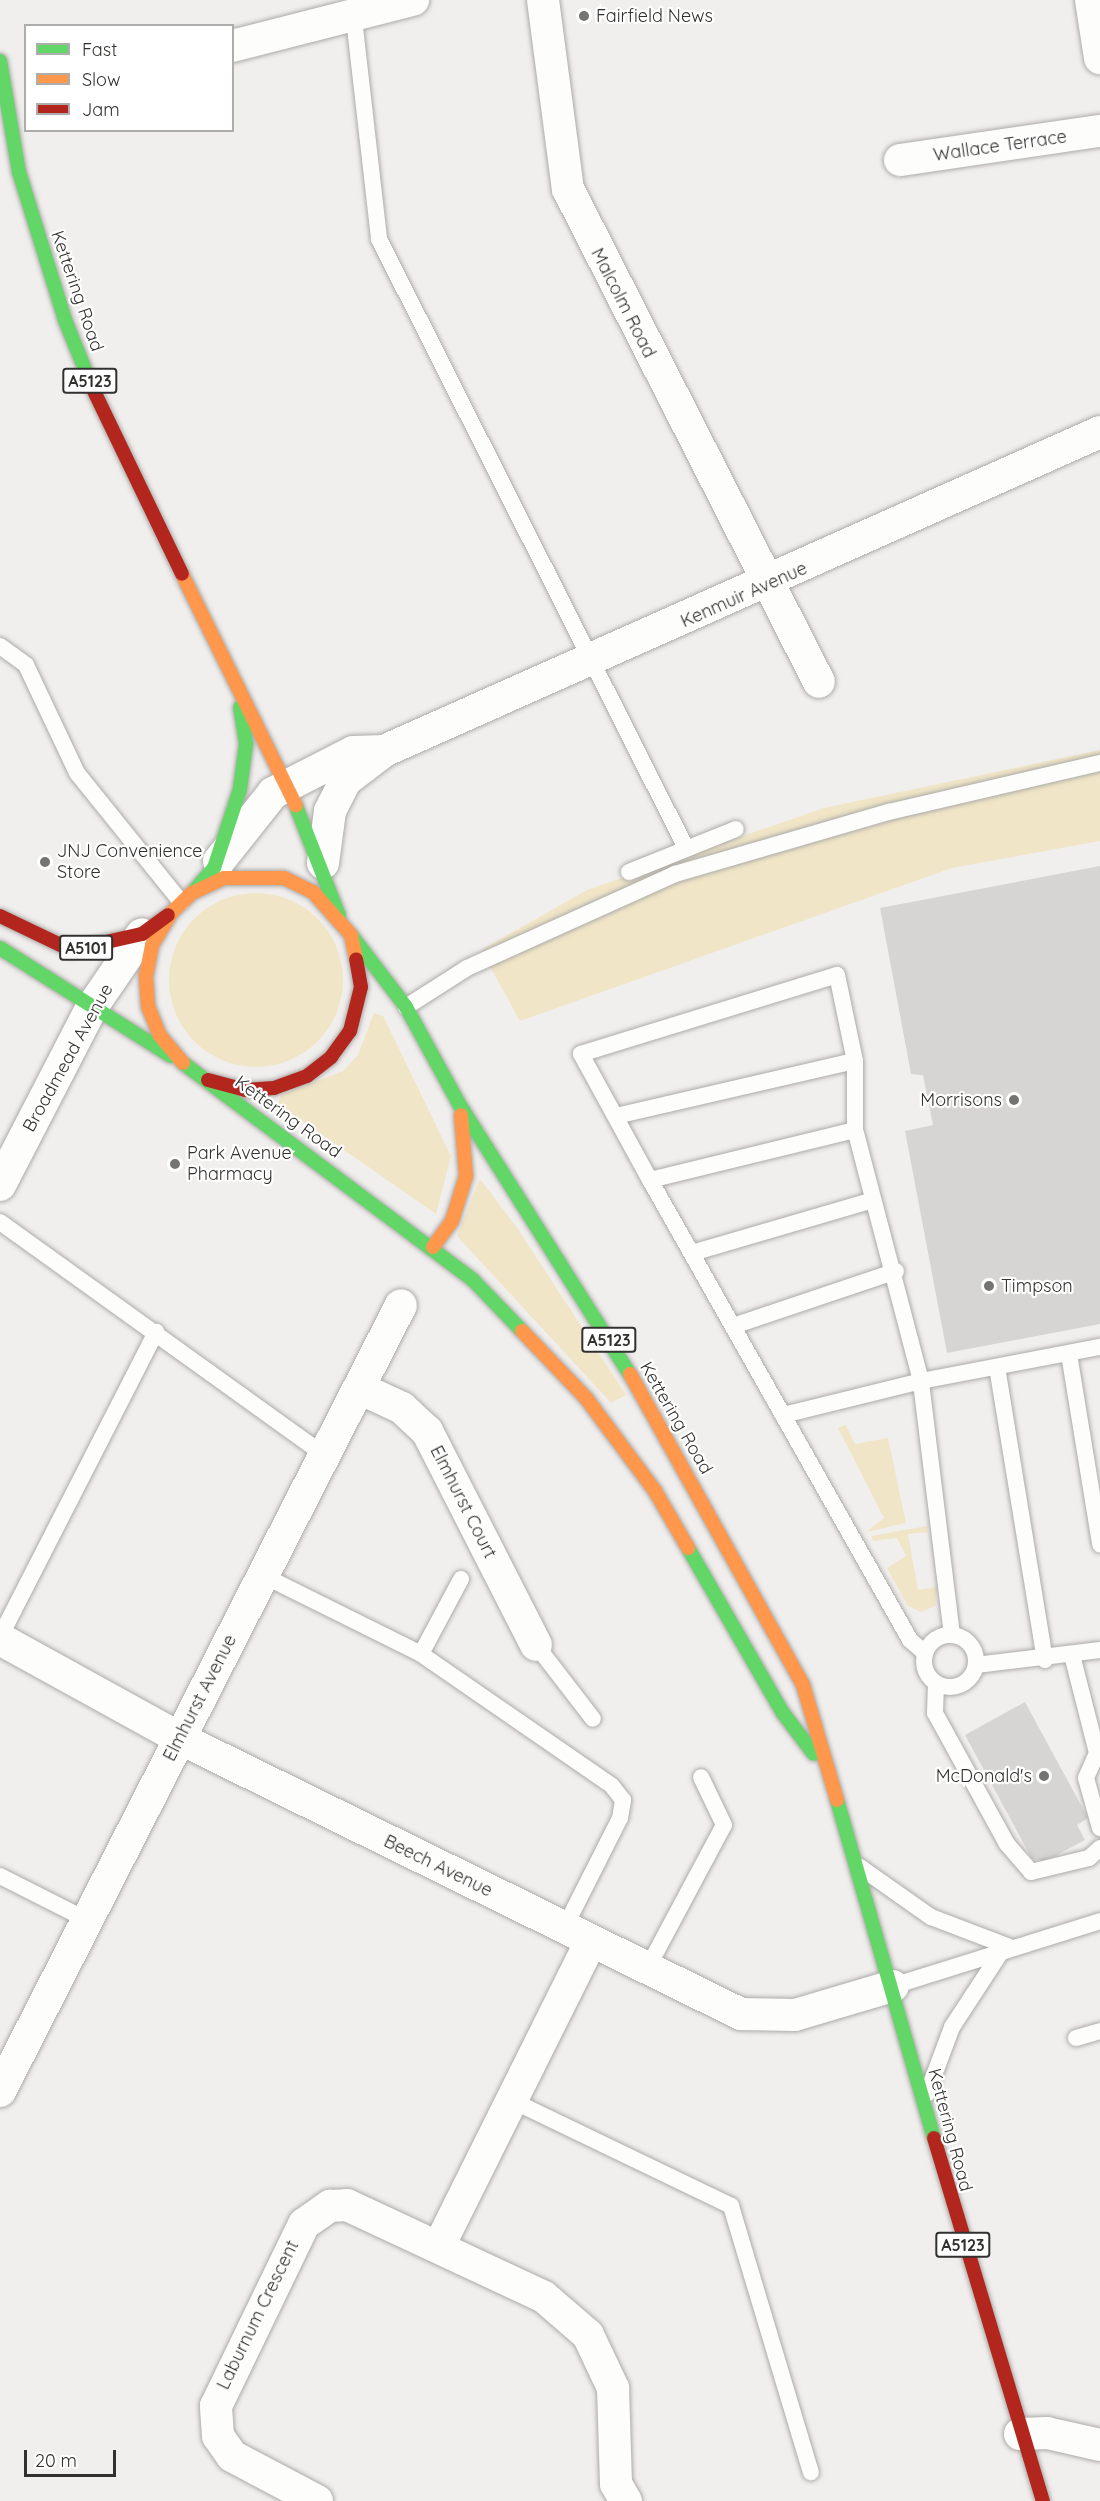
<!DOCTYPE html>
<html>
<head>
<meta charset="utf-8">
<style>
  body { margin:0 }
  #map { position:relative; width:1100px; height:2501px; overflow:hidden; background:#f1efed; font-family:Quicksand,sans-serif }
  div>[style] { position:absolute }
  .green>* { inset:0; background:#f0e5c6 }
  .round { border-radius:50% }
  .building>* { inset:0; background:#d7d5d4 }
  .roads { filter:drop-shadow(0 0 2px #acaba9) drop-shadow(0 0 2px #acaba9) }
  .lane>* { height:16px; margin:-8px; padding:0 8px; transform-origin:8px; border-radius:8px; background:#fdfdfc }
  .lane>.ring { margin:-8px; padding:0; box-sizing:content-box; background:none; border:16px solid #fdfdfc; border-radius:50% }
  .street>* { height:32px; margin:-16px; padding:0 16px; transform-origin:16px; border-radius:16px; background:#fdfdfc }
  .fast>* { height:14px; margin:-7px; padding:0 7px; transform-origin:7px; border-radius:7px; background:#63d668 }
  .slow>* { height:14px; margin:-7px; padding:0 7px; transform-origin:7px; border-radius:7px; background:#ff974d }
  .jam>* { height:14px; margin:-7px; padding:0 7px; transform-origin:7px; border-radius:7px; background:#b3261e }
  .dots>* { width:16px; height:16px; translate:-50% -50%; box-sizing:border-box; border:3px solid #fff; border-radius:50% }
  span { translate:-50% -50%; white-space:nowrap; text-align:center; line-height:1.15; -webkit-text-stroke:4.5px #fff; paint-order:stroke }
  .shield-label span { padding:2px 4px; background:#fff; border:2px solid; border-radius:4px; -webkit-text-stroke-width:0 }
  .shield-label { font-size:16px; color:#31312f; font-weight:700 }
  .poi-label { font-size:18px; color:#31312f }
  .left { translate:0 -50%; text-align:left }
  .right { translate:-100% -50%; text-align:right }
  .street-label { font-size:18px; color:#31312f }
  .legend { position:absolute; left:24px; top:24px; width:210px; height:108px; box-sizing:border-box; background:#fff; border:2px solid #adadac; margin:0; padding:8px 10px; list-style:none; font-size:18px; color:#31312f }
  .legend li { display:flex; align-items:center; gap:12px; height:30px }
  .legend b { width:30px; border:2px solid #adadac }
  .scale { position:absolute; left:24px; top:2450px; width:92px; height:27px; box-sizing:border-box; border:3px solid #31312f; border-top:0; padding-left:8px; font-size:18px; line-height:21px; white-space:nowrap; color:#31312f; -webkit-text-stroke:4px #fff; paint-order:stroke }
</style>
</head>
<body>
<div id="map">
  <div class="green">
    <i style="clip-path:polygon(1100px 750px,1100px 841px,952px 868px,520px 1021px,481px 950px,587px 890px,824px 808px)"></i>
    <i class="round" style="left:169px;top:893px;width:174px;height:174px"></i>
    <i style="clip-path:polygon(374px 1013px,383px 1016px,451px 1156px,436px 1214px,278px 1104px,281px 1095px,343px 1071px,358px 1055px)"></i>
    <i style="clip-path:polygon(480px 1179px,518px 1229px,626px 1395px,611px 1403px,457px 1236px)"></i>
    <i style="clip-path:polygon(846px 1425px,855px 1444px,888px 1438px,906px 1523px,866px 1532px,884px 1518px,838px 1428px)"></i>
    <i style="clip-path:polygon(927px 1526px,928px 1532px,908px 1534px,918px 1590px,937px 1587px,935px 1606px,921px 1612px,908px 1606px,887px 1568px,906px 1556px,897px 1538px,873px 1541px,871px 1536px)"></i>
  </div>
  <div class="building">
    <i style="clip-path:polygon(1100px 866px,1100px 1324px,947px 1353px,905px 1131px,933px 1125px,923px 1075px,911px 1074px,880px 908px)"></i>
    <i style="clip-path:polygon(1025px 1702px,1088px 1818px,1077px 1825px,1085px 1840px,1046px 1861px,1032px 1859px,965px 1735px)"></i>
  </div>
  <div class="roads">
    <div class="lane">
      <i style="left:353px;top:10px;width:230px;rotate:83.5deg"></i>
      <i style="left:379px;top:239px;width:682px;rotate:63.25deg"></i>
      <i style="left:0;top:646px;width:32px;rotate:36deg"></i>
      <i style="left:26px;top:665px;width:119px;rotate:64.7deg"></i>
      <i style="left:77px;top:773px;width:166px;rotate:51.1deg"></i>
      <i style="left:629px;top:872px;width:115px;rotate:-21.9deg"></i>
      <i style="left:406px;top:1007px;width:72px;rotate:-32.6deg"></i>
      <i style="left:467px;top:968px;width:228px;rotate:-24.3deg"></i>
      <i style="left:675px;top:874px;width:223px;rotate:-16.2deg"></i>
      <i style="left:889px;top:812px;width:217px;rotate:-13.1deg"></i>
      <i style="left:616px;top:1116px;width:245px;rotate:-13deg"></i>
      <i style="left:650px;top:1180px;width:211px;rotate:-13.7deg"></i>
      <i style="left:0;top:1222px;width:398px;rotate:35.7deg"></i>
      <i style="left:692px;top:1253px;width:185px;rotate:-16.3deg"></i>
      <i style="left:733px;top:1326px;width:172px;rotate:-18.6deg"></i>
      <i style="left:1069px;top:1354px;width:193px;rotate:80.7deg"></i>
      <i style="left:997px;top:1367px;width:297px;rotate:80.7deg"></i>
      <i style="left:783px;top:1415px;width:142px;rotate:-13.8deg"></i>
      <i style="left:921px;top:1381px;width:260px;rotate:-104.7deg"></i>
      <i style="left:855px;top:1130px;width:69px;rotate:-90deg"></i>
      <i style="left:855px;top:1061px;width:88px;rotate:-101.8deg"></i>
      <i style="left:837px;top:975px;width:268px;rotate:162.9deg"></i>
      <i style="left:581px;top:1054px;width:144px;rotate:61.3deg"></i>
      <i style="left:650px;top:1180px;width:528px;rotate:60.52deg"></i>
      <i style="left:910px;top:1640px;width:20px;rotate:41deg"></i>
      <i style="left:262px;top:1575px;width:178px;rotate:26.4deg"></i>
      <i style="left:421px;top:1654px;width:232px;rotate:34.6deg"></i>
      <i style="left:612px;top:1786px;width:18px;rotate:52deg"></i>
      <i style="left:623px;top:1800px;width:18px;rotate:99deg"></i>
      <i style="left:620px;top:1818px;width:124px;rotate:116.8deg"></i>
      <i class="ring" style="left:924px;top:1635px;width:36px;height:36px"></i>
      <i style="left:952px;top:1635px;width:256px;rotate:-97deg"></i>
      <i style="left:921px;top:1381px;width:182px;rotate:-10.8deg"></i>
      <i style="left:0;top:1637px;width:343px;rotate:-62.9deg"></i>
      <i style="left:536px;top:1645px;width:93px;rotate:52.4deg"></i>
      <i style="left:421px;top:1654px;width:85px;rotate:-61.9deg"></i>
      <i style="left:1072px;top:1655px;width:101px;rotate:75.7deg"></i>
      <i style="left:1097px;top:1753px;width:27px;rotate:114deg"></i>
      <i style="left:1086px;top:1778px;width:52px;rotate:74.4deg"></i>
      <i style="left:976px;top:1665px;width:125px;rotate:-6.9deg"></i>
      <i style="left:936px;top:1684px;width:29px;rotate:92deg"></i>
      <i style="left:935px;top:1713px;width:149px;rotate:61.2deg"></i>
      <i style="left:1007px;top:1844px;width:37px;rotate:49deg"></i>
      <i style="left:1031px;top:1872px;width:60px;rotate:-13.6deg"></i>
      <i style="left:1089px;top:1858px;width:15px;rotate:-42deg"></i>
      <i style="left:860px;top:1867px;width:87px;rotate:35.2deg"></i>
      <i style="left:931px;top:1917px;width:87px;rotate:20.9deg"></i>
      <i style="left:0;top:1876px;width:97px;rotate:26.8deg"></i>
      <i style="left:647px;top:1969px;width:163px;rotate:-61.9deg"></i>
      <i style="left:724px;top:1825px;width:53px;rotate:-115.6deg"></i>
      <i style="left:893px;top:1986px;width:217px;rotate:-17.4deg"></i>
      <i style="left:1076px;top:2038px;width:25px;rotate:-16deg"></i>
      <i style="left:927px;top:2094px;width:72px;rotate:-69.5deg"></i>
      <i style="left:952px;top:2027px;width:90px;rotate:-56.8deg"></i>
      <i style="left:511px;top:2100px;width:244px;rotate:25.7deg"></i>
      <i style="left:731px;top:2206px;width:278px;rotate:73.3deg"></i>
    </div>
    <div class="street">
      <i style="left:543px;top:0;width:191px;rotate:82.5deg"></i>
      <i style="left:568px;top:189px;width:553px;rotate:63.02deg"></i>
      <i style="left:1091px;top:0;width:59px;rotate:81.2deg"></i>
      <i style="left:232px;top:46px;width:187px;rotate:-14.3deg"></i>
      <i style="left:900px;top:160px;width:202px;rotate:-8.3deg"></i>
      <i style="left:219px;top:861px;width:87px;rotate:-51.5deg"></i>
      <i style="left:273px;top:793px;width:90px;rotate:-27.1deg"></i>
      <i style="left:353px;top:752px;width:24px;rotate:-2deg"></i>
      <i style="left:323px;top:863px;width:52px;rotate:-82.3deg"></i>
      <i style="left:330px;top:811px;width:35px;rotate:-63deg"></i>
      <i style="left:346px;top:780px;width:48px;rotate:-37.3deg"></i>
      <i style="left:384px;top:751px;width:784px;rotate:-24.01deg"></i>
      <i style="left:0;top:1185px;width:200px;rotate:-62.7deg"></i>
      <i style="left:92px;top:1007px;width:88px;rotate:-55.6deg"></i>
      <i style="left:359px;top:1388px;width:47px;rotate:24.9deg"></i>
      <i style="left:402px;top:1408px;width:34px;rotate:43deg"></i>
      <i style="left:427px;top:1431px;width:240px;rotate:63deg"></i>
      <i style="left:0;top:1639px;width:205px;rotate:28.9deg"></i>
      <i style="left:179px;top:1738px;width:626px;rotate:26.16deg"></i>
      <i style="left:741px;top:2014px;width:54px;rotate:1.1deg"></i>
      <i style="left:795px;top:2015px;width:102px;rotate:-16.5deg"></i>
      <i style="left:0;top:2091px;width:882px;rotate:-62.97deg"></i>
      <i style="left:440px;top:2244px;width:339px;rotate:-63.5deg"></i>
      <i style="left:1020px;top:2434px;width:27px;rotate:-2deg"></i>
      <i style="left:1047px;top:2433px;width:54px;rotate:12.8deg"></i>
      <i style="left:317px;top:2501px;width:96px;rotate:-152.1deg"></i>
      <i style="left:232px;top:2456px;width:24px;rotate:-125deg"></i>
      <i style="left:218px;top:2436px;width:30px;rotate:-94deg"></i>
      <i style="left:216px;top:2406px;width:202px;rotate:-64.2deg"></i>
      <i style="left:304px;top:2224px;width:32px;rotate:-35deg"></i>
      <i style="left:330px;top:2206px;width:17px;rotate:-3deg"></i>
      <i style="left:347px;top:2205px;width:217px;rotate:25deg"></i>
      <i style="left:544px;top:2297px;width:58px;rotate:40.8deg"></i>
      <i style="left:588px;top:2335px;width:59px;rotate:64.7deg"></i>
      <i style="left:613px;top:2388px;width:96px;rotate:88.2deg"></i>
      <i style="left:616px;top:2484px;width:20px;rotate:60deg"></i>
    </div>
    <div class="fast">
      <i style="left:0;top:61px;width:113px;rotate:80.3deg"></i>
      <i style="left:19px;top:172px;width:155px;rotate:72.7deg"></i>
      <i style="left:65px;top:320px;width:74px;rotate:67.9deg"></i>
      <i style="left:296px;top:806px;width:118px;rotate:68.6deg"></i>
      <i style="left:193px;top:892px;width:32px;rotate:-49deg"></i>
      <i style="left:214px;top:868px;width:83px;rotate:-71.8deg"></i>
      <i style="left:240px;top:789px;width:45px;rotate:-82.4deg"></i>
      <i style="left:246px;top:744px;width:37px;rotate:-99deg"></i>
      <i style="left:351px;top:935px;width:91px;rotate:52.6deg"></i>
      <i style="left:406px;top:1007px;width:111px;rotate:61.3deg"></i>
      <i style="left:459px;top:1104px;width:320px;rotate:57.7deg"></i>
      <i style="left:0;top:948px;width:202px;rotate:32.3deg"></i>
      <i style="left:183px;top:1063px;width:361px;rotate:36.8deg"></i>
      <i style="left:472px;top:1279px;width:72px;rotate:46.1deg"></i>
      <i style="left:688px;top:1548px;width:190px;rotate:60.1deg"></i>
      <i style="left:783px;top:1713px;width:51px;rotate:52.9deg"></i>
      <i style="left:837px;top:1800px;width:352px;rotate:74deg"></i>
    </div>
    <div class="slow">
      <i style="left:182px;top:574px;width:258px;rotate:63.8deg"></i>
      <i style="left:183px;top:1063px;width:35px;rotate:-130deg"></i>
      <i style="left:160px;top:1036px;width:32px;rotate:-112deg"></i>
      <i style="left:148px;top:1006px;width:30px;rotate:-94deg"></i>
      <i style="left:146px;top:976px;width:32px;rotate:-79deg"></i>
      <i style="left:152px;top:945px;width:37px;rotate:-59deg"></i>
      <i style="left:171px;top:913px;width:29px;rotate:-44deg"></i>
      <i style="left:192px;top:893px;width:35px;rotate:-25deg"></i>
      <i style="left:224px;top:878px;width:60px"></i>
      <i style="left:284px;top:878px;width:32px;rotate:26deg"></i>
      <i style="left:313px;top:892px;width:57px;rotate:48.5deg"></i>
      <i style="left:351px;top:935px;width:25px;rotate:78deg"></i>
      <i style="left:433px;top:1247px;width:32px;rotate:-54deg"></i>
      <i style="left:452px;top:1221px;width:47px;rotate:-72.7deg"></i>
      <i style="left:466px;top:1176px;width:61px;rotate:-94.7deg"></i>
      <i style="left:522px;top:1331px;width:93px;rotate:46.3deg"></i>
      <i style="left:586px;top:1398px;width:116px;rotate:53.4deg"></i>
      <i style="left:655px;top:1491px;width:66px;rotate:59.9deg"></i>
      <i style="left:630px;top:1374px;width:356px;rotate:60.9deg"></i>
      <i style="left:803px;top:1685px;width:120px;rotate:73.5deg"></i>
    </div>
    <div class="jam">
      <i style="left:93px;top:389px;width:205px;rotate:64.3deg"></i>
      <i style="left:0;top:916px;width:79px;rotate:25.6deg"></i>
      <i style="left:71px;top:950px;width:73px;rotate:-12.7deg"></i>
      <i style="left:142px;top:934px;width:32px;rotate:-36deg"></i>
      <i style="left:208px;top:1080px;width:38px;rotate:15deg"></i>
      <i style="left:245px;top:1090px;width:29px;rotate:-4deg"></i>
      <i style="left:274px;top:1088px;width:35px;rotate:-20deg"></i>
      <i style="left:307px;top:1076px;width:31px;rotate:-38deg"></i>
      <i style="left:331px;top:1057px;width:32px;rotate:-54deg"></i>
      <i style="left:350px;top:1031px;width:45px;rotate:-76deg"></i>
      <i style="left:361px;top:987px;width:28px;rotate:-100deg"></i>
      <i style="left:934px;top:2138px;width:379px;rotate:73.3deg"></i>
    </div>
  </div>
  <div class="dots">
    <i style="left:584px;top:16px;background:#747472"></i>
    <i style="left:45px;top:862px;background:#747472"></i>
    <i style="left:1014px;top:1100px;background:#747472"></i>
    <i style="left:175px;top:1164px;background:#747472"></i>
    <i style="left:989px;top:1286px;background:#747472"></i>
    <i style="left:1044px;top:1776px;background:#747472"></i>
  </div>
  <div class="shield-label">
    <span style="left:90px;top:381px">A5123</span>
    <span style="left:86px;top:948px">A5101</span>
    <span style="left:609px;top:1340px">A5123</span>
    <span style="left:963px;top:2245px">A5123</span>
  </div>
  <div class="poi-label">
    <span class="left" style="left:596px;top:16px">Fairfield News</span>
    <span class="left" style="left:57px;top:862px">JNJ Convenience<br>Store</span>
    <span class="right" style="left:1002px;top:1100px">Morrisons</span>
    <span class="left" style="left:187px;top:1164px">Park Avenue<br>Pharmacy</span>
    <span class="left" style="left:1001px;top:1286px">Timpson</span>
    <span class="right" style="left:1032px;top:1776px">McDonald's</span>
  </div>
  <div class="street-label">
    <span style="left:1000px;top:146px;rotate:-8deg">Wallace Terrace</span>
    <span style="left:77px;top:291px;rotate:71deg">Kettering Road</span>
    <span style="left:623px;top:303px;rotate:63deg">Malcolm Road</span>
    <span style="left:744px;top:595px;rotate:-24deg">Kenmuir Avenue</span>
    <span style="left:68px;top:1058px;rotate:-61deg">Broadmead Avenue</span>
    <span style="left:288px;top:1117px;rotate:36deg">Kettering Road</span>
    <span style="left:676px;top:1418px;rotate:60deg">Kettering Road</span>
    <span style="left:463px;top:1502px;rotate:63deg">Elmhurst Court</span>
    <span style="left:200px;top:1698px;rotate:-63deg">Elmhurst Avenue</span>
    <span style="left:438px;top:1866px;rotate:26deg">Beech Avenue</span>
    <span style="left:950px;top:2130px;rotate:75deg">Kettering Road</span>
    <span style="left:258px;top:2315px;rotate:-64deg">Laburnum Crescent</span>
  </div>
  <ul class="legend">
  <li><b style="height:8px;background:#63d668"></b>Fast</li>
  <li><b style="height:8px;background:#ff974d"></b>Slow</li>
  <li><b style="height:8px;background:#b3261e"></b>Jam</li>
  </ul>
  <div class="scale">20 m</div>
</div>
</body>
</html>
